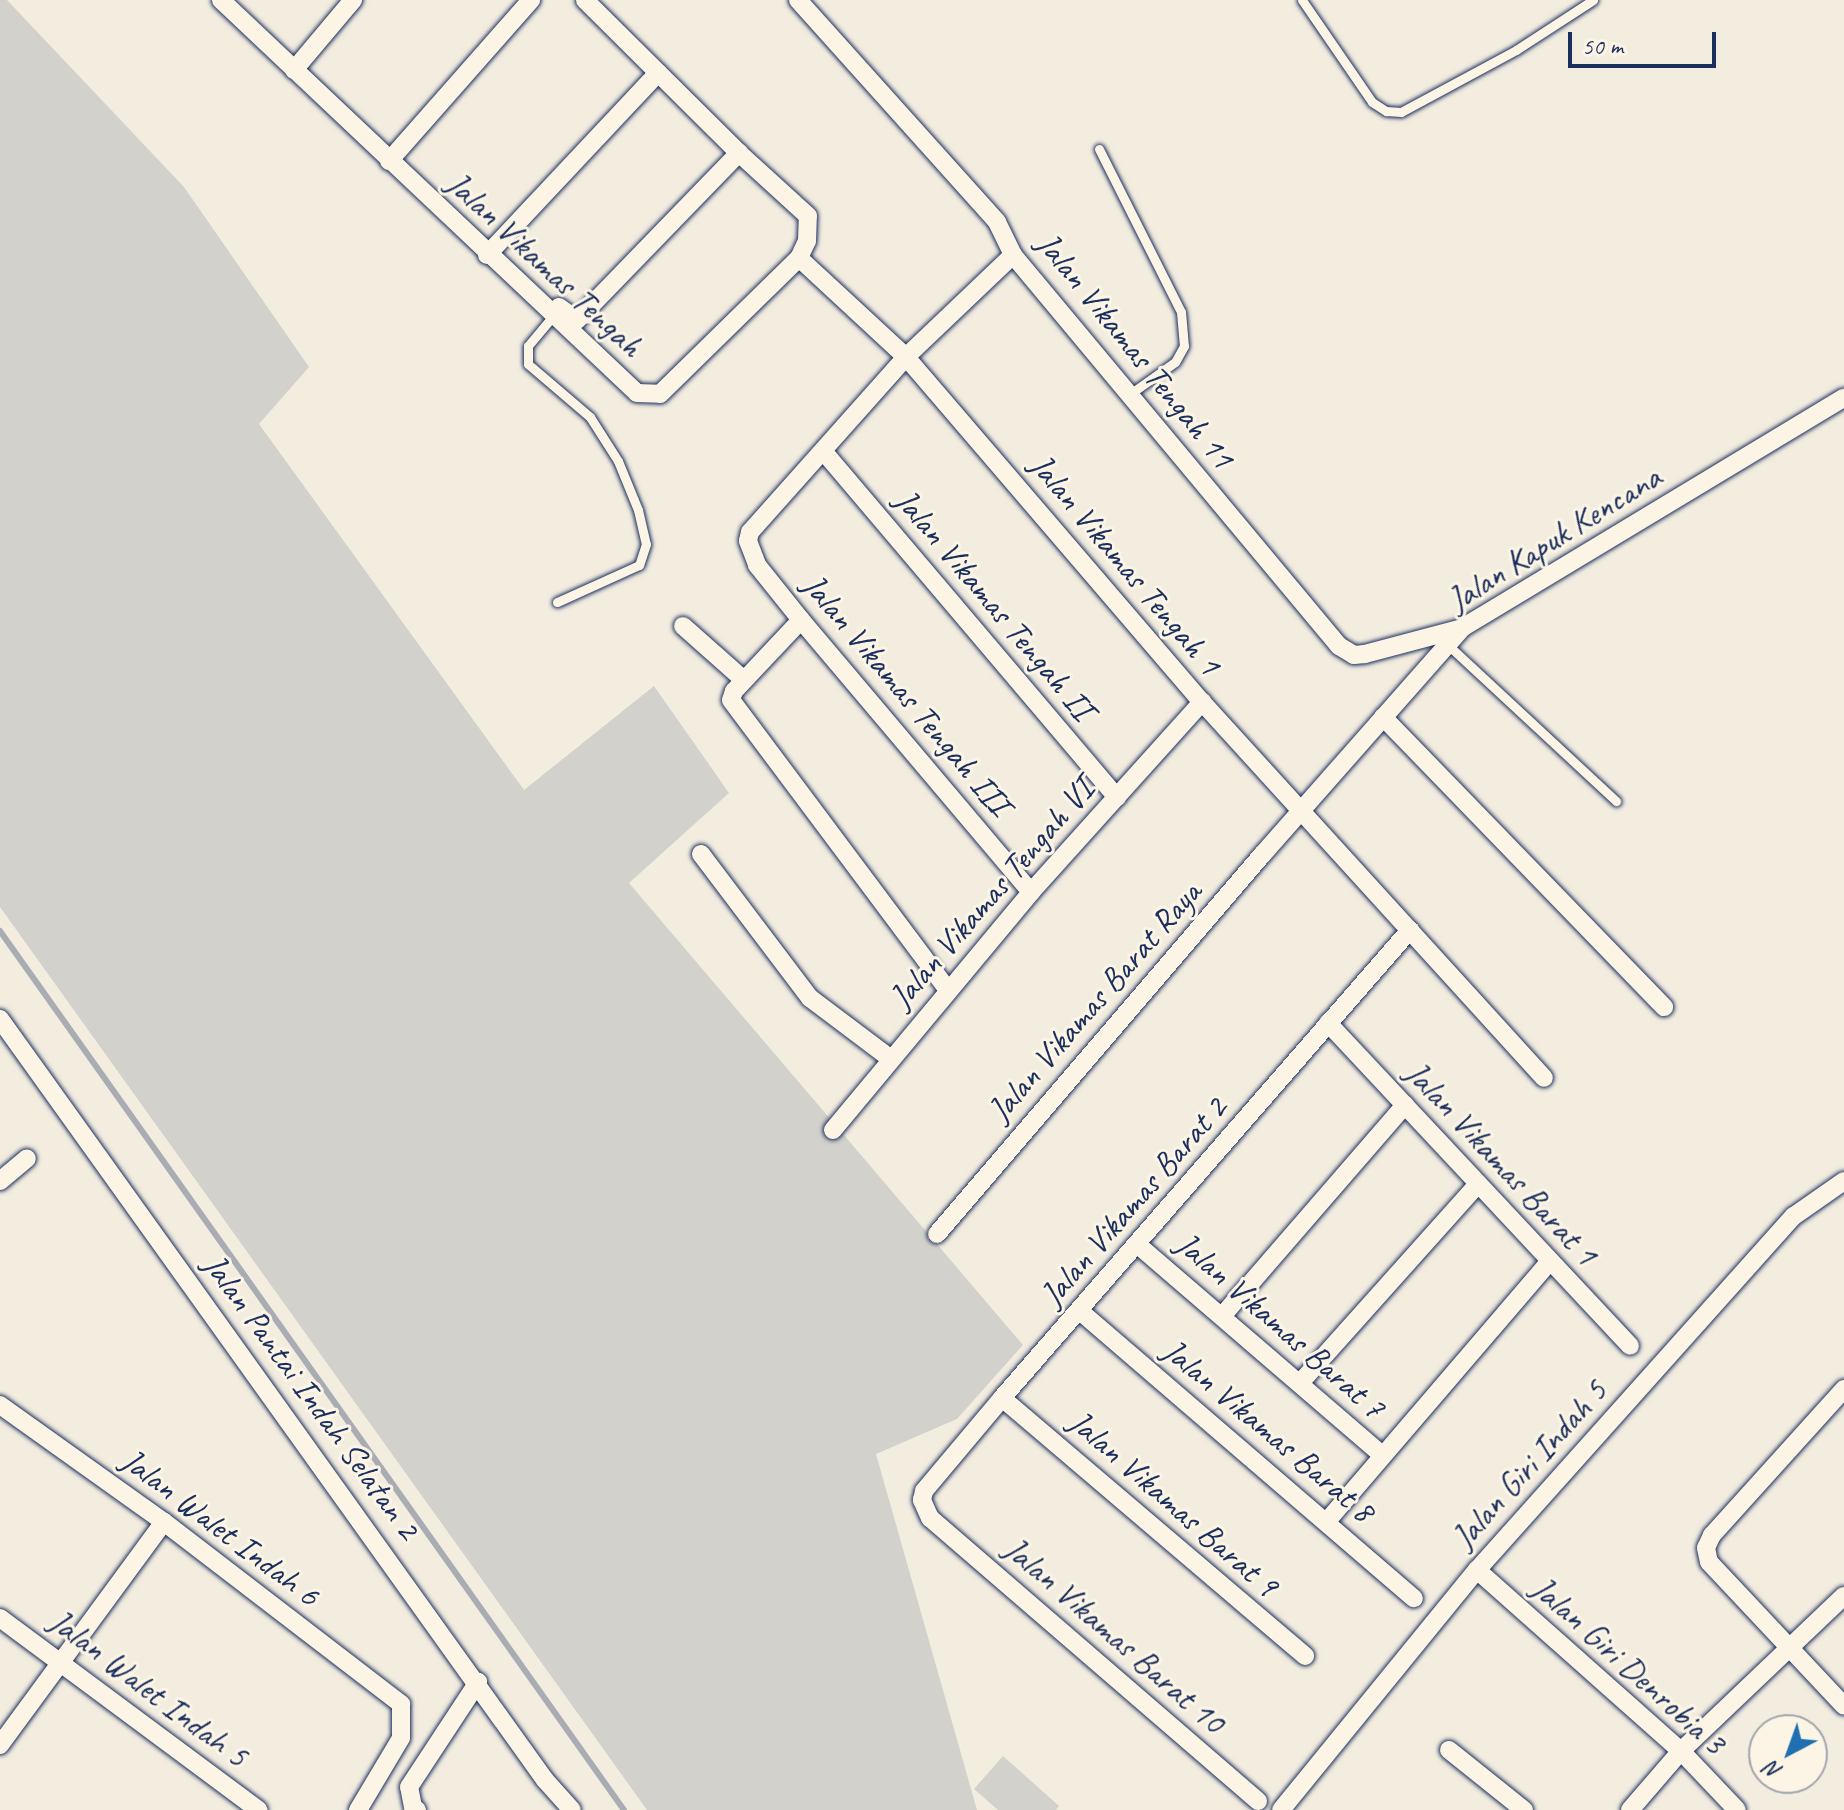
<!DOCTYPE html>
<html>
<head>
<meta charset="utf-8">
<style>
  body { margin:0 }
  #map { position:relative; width:1844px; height:1810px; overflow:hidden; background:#f3ede0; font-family:Caveat,sans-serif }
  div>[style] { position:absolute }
  .green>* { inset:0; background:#d3d1cc }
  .stream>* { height:6px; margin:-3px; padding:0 3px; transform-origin:3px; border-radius:3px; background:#a9acb3 }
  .roads { filter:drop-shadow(0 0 2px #1b2f5e) drop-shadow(0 0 2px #1b2f5e) }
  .service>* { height:9px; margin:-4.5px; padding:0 4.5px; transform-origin:4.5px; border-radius:4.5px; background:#fcf5e5 }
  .minor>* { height:18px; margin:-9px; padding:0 9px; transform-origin:9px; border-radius:9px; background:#fcf5e5 }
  span { translate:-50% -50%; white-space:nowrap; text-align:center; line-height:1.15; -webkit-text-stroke:6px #fcf5e5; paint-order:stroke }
  .street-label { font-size:34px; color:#1b2f5e }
  .north { position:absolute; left:1748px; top:1714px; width:80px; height:80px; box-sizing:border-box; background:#fcf5e5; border:2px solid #a2a6af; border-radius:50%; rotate:221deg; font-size:22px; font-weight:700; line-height:32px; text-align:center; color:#1b2f5e }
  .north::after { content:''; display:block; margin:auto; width:28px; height:36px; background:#1f6fb2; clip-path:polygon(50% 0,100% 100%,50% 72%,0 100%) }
  .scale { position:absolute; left:1568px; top:32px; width:148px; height:36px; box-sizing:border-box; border:4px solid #1b2f5e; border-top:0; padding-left:10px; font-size:24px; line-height:28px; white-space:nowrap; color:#1b2f5e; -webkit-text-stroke:6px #fcf5e5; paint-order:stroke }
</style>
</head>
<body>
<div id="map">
  <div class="green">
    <i style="clip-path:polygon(0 0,7px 0,184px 187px,309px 367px,259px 424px,524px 790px,654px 686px,729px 793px,629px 883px,1023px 1345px,957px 1419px,876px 1454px,977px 1810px,647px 1810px,0 907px)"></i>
    <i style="clip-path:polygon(1003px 1756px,1059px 1806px,1056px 1810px,998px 1810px,974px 1789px)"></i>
  </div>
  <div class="stream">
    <i style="left:0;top:931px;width:1078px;rotate:54.63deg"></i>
  </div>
  <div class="roads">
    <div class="service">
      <i style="left:1302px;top:0;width:124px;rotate:55.5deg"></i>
      <i style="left:1372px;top:102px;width:17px;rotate:33deg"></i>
      <i style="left:1386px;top:111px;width:15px;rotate:4deg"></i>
      <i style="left:1401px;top:112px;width:131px;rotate:-28.3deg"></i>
      <i style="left:1516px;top:50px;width:92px;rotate:-33deg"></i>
      <i style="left:1099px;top:149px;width:182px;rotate:63.3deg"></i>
      <i style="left:1181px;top:312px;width:34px;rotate:85deg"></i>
      <i style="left:1184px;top:346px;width:18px;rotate:119deg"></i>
      <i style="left:1175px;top:362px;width:55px;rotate:144.6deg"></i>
      <i style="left:553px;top:316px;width:39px;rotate:130deg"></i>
      <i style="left:528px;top:346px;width:18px;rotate:90deg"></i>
      <i style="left:528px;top:364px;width:82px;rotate:40.5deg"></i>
      <i style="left:590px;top:417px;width:52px;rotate:57.5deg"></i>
      <i style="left:618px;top:461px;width:53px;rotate:67.8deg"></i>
      <i style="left:638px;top:510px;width:35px;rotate:77deg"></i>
      <i style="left:646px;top:544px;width:22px;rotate:108deg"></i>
      <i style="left:639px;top:565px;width:90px;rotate:155.7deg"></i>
      <i style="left:1447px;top:644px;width:231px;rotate:42.9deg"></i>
    </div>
    <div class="minor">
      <i style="left:221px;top:0;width:572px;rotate:43.37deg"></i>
      <i style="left:637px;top:393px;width:23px;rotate:2deg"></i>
      <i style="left:660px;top:394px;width:194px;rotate:-44.4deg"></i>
      <i style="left:799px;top:258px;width:19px;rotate:-65deg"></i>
      <i style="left:807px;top:241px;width:25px;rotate:-88deg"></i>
      <i style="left:808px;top:216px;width:93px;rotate:-137.6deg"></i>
      <i style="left:739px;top:153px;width:217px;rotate:-135.2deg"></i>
      <i style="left:798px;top:0;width:298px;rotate:48.1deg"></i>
      <i style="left:997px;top:222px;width:37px;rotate:64deg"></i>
      <i style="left:1013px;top:255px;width:509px;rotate:50.18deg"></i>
      <i style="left:1339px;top:646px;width:17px;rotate:31deg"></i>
      <i style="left:1354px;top:655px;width:11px;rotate:-5deg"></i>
      <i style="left:1365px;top:654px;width:97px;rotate:-14.9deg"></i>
      <i style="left:294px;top:70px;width:92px;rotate:-49.9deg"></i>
      <i style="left:389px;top:161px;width:215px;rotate:-48.6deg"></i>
      <i style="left:487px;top:255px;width:250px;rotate:-46.8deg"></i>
      <i style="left:1013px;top:255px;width:148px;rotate:136.4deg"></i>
      <i style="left:906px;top:357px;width:234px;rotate:131.7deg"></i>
      <i style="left:750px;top:532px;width:9px;rotate:103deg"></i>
      <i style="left:748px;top:541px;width:26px;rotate:69deg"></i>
      <i style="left:757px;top:565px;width:70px;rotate:51.3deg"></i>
      <i style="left:801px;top:620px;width:356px;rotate:49.8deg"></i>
      <i style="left:799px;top:258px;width:146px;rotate:42.8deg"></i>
      <i style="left:906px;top:357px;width:455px;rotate:49.4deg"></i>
      <i style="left:1202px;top:702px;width:508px;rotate:47.71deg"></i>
      <i style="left:559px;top:307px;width:22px;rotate:36deg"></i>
      <i style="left:577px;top:320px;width:233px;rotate:-45.9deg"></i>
      <i style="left:824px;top:452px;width:453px;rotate:49.7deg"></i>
      <i style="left:801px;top:620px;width:98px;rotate:133.3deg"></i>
      <i style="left:734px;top:691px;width:9px;rotate:108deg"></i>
      <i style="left:731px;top:700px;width:362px;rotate:53.2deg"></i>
      <i style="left:683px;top:626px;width:81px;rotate:41.5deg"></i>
      <i style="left:1383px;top:717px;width:404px;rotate:45.9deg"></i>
      <i style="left:701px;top:854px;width:181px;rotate:52.9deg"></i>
      <i style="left:810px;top:998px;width:101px;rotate:37deg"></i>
      <i style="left:0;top:1019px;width:936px;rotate:54.39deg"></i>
      <i style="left:545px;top:1780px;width:40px;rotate:48deg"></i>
      <i style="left:1328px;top:1023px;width:442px;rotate:46.9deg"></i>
      <i style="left:833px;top:1130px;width:310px;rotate:-50.2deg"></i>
      <i style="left:1031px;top:892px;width:256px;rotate:-48deg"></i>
      <i style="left:0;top:1181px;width:35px;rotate:-40deg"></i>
      <i style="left:937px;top:1234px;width:499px;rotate:-49.4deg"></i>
      <i style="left:1262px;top:855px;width:303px;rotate:-48.6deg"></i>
      <i style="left:1462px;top:628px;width:446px;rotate:-31.1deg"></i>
      <i style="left:1138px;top:1245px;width:322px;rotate:40.7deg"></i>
      <i style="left:1081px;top:1312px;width:439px;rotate:40.7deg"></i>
      <i style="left:1223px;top:1315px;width:278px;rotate:-49.1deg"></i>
      <i style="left:1300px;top:1383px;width:267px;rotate:-48.2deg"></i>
      <i style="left:1844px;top:1389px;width:197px;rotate:132.1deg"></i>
      <i style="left:1712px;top:1535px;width:14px;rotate:115deg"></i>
      <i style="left:1706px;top:1548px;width:14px;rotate:78deg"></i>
      <i style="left:1709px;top:1562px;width:197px;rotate:46.8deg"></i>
      <i style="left:1002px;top:1398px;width:398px;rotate:40.4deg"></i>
      <i style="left:0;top:1405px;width:201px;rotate:35.5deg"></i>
      <i style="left:164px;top:1522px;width:299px;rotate:37.5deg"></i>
      <i style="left:401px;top:1704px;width:34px;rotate:90deg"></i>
      <i style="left:401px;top:1738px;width:84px;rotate:120.8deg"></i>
      <i style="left:1328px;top:1520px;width:340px;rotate:-49.4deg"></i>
      <i style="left:1477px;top:1570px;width:273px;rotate:41.6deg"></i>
      <i style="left:1681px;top:1751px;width:81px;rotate:46.5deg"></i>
      <i style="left:0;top:1618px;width:322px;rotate:36.6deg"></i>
      <i style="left:0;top:1745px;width:277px;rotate:-53.7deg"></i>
      <i style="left:1449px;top:1750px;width:96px;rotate:38.7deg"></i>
      <i style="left:1258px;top:1801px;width:433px;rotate:-139.2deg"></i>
      <i style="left:930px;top:1518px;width:20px;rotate:-114deg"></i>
      <i style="left:922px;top:1500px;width:9px;rotate:-77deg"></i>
      <i style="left:924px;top:1491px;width:121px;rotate:-50deg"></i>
      <i style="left:1002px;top:1398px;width:621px;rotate:-48.92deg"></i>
      <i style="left:417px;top:1810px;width:5px;rotate:-143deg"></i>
      <i style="left:413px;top:1807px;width:20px;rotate:-101deg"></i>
      <i style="left:409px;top:1787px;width:126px;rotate:-56.7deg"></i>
      <i style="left:1281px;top:1810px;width:310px;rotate:-50.8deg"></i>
      <i style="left:1477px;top:1570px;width:475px;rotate:-48.2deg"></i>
      <i style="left:1794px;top:1216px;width:61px;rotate:-35deg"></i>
      <i style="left:1630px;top:1810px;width:78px;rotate:-49.2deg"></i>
      <i style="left:1681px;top:1751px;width:225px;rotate:-43.6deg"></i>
    </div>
  </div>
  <div class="street-label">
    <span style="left:545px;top:264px;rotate:43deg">Jalan Vikamas Tengah</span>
    <span style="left:1136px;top:350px;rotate:51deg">Jalan Vikamas Tengah 11</span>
    <span style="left:1554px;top:538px;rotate:-32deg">Jalan Kapuk Kencana</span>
    <span style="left:1126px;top:564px;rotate:50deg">Jalan Vikamas Tengah 1</span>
    <span style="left:995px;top:604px;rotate:50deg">Jalan Vikamas Tengah II</span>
    <span style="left:907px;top:694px;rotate:50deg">Jalan Vikamas Tengah III</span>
    <span style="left:991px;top:893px;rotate:-49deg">Jalan Vikamas Tengah VI</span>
    <span style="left:1094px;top:1001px;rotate:-49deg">Jalan Vikamas Barat Raya</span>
    <span style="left:1502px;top:1163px;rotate:47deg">Jalan Vikamas Barat 1</span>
    <span style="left:1133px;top:1201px;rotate:-49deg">Jalan Vikamas Barat 2</span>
    <span style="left:1281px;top:1325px;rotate:41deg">Jalan Vikamas Barat 7</span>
    <span style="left:312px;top:1396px;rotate:54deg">Jalan Pantai Indah Selatan 2</span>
    <span style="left:1269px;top:1430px;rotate:40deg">Jalan Vikamas Barat 8</span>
    <span style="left:1529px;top:1464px;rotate:-48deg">Jalan Giri Indah 5</span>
    <span style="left:1174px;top:1503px;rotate:41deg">Jalan Vikamas Barat 9</span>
    <span style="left:221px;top:1527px;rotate:37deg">Jalan Walet Indah 6</span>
    <span style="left:1115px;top:1635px;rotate:41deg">Jalan Vikamas Barat 10</span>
    <span style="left:1629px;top:1665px;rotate:42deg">Jalan Giri Denrobia 3</span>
    <span style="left:149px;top:1688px;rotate:37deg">Jalan Walet Indah 5</span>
  </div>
  <div class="north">N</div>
  <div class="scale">50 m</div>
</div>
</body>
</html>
